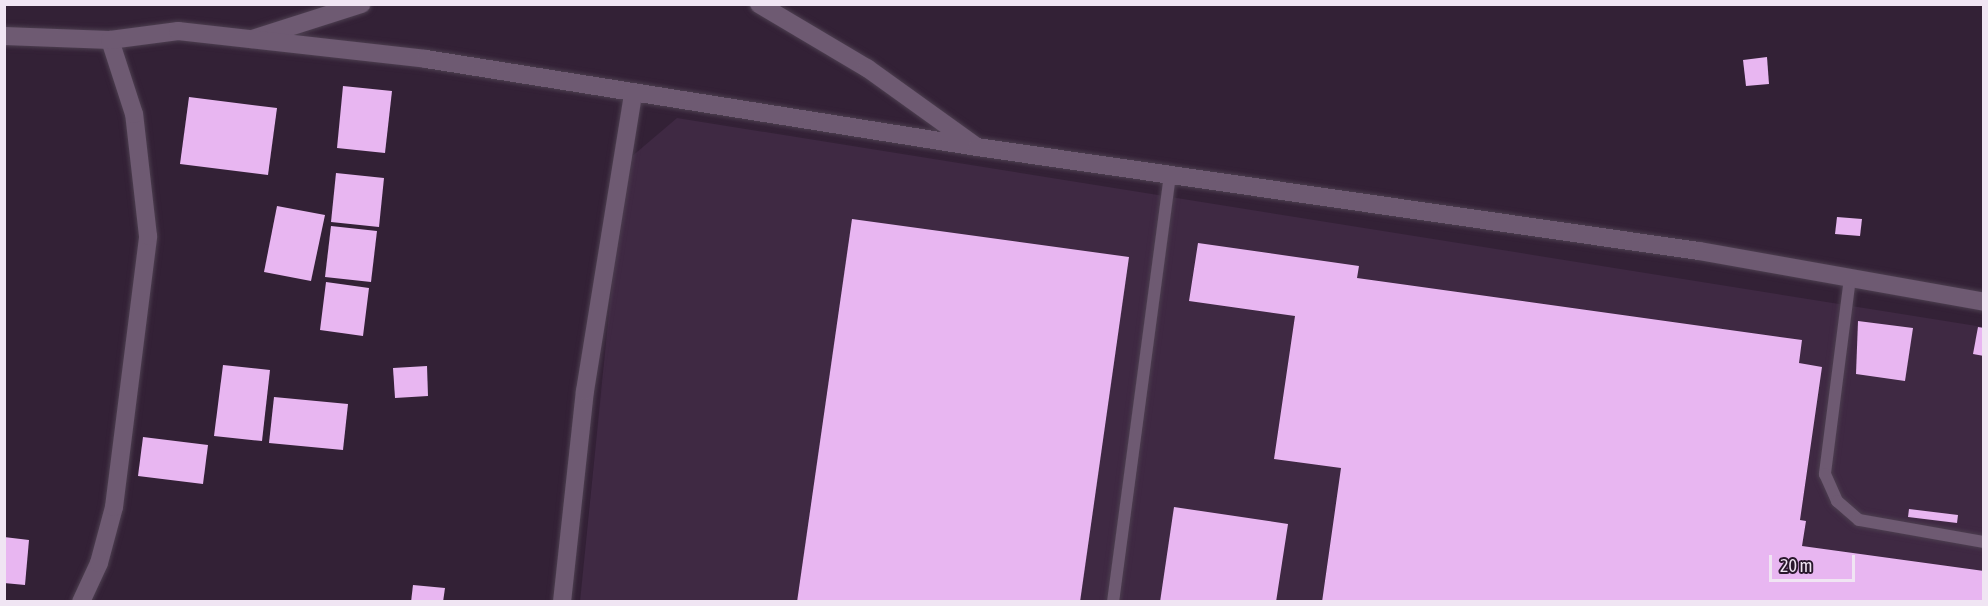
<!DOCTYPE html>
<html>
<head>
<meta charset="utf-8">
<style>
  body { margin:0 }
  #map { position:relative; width:1988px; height:606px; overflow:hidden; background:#332136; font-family:"Asap Condensed",sans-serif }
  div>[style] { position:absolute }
  .built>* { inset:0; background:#3f2943 }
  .building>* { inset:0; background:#e8b6f1 }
  .roads { filter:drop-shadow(0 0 2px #4d3f50) drop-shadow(0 0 2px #4d3f50) }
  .service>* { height:12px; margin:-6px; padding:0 6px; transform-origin:6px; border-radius:6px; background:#6e5a72 }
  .minor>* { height:18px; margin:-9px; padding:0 9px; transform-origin:9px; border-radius:9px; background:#6e5a72 }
  .tertiary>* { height:18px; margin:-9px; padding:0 9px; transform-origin:9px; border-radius:9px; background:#6e5a72 }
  span { translate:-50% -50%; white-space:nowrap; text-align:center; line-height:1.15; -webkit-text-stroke:6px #29182c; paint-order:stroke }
  .frame { position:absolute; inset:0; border:6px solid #f0e5f3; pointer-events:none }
  .scale { position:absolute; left:1769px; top:555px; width:86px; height:27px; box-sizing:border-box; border:3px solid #f0e5f3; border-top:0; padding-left:8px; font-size:18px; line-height:21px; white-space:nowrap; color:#f0e5f3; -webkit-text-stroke:4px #29182c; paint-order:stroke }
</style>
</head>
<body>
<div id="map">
  <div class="built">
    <i style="clip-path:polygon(677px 118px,1983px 327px,1983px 601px,580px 602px,624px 163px)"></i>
  </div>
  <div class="building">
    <i style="clip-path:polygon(1767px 57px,1769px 84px,1746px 86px,1743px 60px)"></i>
    <i style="clip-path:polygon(343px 86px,392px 91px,385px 153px,337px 148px)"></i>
    <i style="clip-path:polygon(189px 97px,277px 108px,268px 175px,180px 164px)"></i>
    <i style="clip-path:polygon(336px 173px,384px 178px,379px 227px,331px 222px)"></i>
    <i style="clip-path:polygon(277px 206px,325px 215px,311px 281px,264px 272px)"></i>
    <i style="clip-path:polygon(1837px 217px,1862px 219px,1860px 236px,1835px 234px)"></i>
    <i style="clip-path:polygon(852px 219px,1129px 257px,1080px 602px,797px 602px)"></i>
    <i style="clip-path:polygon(331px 226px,377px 231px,371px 282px,325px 277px)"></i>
    <i style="clip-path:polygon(1198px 243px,1359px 266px,1357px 278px,1802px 340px,1799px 363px,1822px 367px,1800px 520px,1806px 521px,1802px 546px,1984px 571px,1984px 602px,1322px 602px,1341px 468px,1274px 459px,1295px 316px,1189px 301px)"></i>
    <i style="clip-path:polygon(326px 282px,369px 288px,363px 336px,320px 330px)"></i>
    <i style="clip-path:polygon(1858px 321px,1913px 328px,1905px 381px,1856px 374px)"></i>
    <i style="clip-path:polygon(1978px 327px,1984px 328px,1984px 356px,1973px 354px)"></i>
    <i style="clip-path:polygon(223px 365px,270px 370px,262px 441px,214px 436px)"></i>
    <i style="clip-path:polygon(427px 366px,428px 396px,395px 398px,393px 368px)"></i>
    <i style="clip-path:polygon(274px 397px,348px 404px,343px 450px,269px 443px)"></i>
    <i style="clip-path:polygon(143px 437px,208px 445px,203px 484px,138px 476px)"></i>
    <i style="clip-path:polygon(1174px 507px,1288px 524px,1276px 602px,1160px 602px)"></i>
    <i style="clip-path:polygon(1909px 509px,1958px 515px,1957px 523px,1908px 517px)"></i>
    <i style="clip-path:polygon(4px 537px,29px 540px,25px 585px,4px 583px)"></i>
    <i style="clip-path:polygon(413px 585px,445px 588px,443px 602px,411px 602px)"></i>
  </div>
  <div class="roads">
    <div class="service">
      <i style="left:1850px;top:278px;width:198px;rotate:97.3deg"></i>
      <i style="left:1825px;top:474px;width:30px;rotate:66deg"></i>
      <i style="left:1837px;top:501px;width:29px;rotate:41deg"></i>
      <i style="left:1859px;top:520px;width:127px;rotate:10deg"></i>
      <i style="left:1113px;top:602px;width:433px;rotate:-82.4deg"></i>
    </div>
    <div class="minor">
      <i style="left:759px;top:4px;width:126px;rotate:30.7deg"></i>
      <i style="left:867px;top:68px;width:135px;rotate:35.7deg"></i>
      <i style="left:252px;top:39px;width:115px;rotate:-17.7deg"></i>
      <i style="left:81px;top:602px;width:43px;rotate:-65.2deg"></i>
      <i style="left:99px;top:563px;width:58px;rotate:-75deg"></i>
      <i style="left:114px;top:507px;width:273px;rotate:-82.8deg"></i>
      <i style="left:148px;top:236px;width:123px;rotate:-96.5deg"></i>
      <i style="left:134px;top:114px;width:78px;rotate:-108deg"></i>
      <i style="left:562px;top:602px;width:212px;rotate:-83.8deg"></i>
      <i style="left:585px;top:391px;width:302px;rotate:-80.8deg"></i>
    </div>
    <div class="tertiary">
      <i style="left:4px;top:36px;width:106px;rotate:2.2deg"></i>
      <i style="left:110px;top:40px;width:69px;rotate:-7.5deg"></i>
      <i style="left:178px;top:31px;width:250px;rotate:6.4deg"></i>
      <i style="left:426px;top:59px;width:558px;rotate:9.07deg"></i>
      <i style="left:977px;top:147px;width:729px;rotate:8.2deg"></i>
      <i style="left:1699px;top:251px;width:290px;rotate:10.1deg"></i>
    </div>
  </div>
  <div class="frame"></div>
  <div class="scale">20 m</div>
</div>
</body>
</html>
